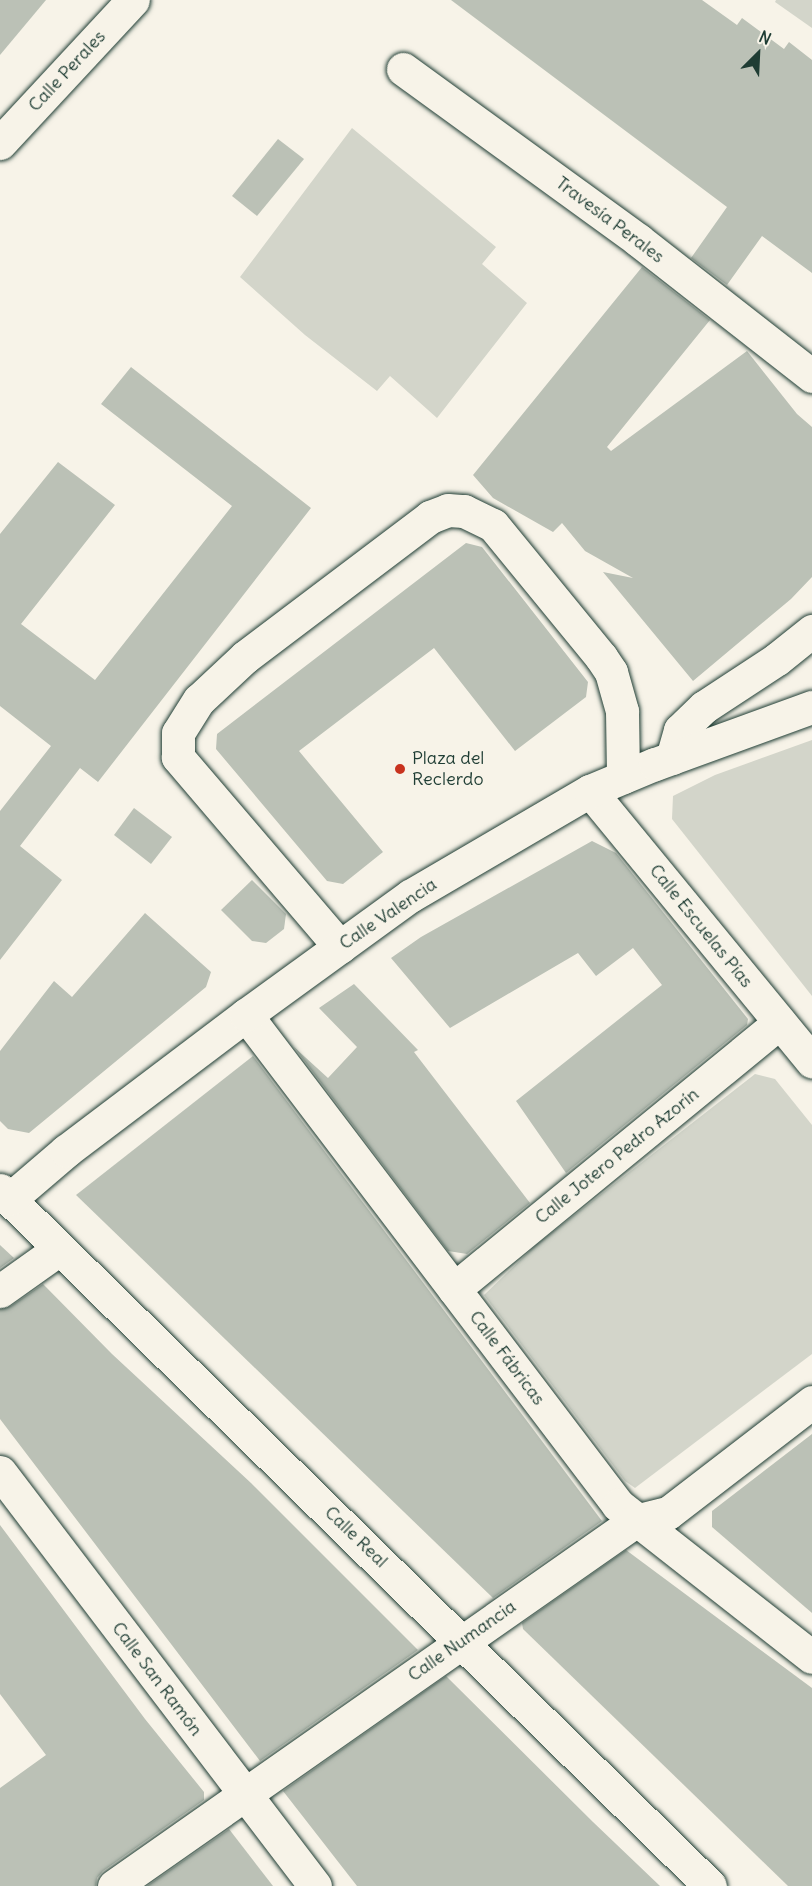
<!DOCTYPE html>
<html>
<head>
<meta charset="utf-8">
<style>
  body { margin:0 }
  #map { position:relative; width:812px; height:1886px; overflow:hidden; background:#f7f3e8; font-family:Delius,sans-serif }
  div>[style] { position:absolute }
  .green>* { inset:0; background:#d3d5ca }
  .building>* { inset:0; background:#bbc1b6 }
  .roads { filter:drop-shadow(0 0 2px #1f3d34) drop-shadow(0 0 2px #1f3d34) }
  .minor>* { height:33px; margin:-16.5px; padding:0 16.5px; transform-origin:16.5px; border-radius:16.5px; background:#f7f3e8 }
  .secondary>* { height:33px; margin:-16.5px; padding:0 16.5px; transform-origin:16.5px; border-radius:16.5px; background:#f7f3e8 }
  .dots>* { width:16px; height:16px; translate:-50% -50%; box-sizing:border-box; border:3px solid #f7f3e8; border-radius:50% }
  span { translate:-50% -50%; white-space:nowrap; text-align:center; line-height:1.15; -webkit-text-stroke:5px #f7f3e8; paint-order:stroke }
  .street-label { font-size:18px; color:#1f3d34 }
  .poi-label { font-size:18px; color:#1f3d34 }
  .left { translate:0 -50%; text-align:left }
  .north { position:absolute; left:728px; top:24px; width:60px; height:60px; -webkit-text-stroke:4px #f7f3e8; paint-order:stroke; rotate:24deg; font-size:16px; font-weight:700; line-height:24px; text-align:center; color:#1f3d34 }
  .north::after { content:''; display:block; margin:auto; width:21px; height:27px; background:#1f3d34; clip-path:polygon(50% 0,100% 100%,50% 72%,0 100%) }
</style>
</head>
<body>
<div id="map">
  <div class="green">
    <i style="clip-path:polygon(776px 0,812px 0,812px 28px,775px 2px)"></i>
    <i style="clip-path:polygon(352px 128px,496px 247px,482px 264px,527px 303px,437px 418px,390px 376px,377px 391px,305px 335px,240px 277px)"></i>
    <i style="clip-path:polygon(812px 740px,812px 996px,672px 819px,673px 796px,715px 775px)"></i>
    <i style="clip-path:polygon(755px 1074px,775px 1079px,812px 1125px,812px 1354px,635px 1488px,625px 1481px,484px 1295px,536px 1245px)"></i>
  </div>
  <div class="building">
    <i style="clip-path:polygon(0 0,46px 0,0 55px)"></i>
    <i style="clip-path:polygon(451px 0,702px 0,737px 25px,742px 18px,784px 49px,789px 42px,812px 60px,812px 273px,762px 236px,727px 285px,691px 258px,727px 207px)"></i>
    <i style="clip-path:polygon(278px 139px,304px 159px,257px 216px,232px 196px)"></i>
    <i style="clip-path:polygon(642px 267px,710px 320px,607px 447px,611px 451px,747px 351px,797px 414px,812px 427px,812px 577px,791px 599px,693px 681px,603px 572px,633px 578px,585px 551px,562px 523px,553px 532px,493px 498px,473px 475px)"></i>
    <i style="clip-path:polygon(131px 367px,311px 508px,98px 782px,80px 768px,20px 846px,62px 880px,0 960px,0 811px,51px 746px,0 706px,0 534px,58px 462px,115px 505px,21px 624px,95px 680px,232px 506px,101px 404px)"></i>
    <i style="clip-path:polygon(466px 543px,482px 547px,588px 682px,586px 697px,515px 751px,434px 648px,299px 751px,383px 852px,343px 884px,327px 881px,216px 749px,217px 734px)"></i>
    <i style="clip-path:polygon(134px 808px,172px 837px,151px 864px,114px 835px)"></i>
    <i style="clip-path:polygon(592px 841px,616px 853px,748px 1019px,747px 1025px,566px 1173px,516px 1101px,662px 985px,633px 948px,596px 976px,578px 953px,450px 1028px,391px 958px,421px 937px)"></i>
    <i style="clip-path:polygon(252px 880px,286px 914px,284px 929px,266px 943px,252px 941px,221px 910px)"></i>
    <i style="clip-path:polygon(145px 913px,211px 972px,206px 987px,29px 1133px,8px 1129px,0 1121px,0 1051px,54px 981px,72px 997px)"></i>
    <i style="clip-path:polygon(354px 984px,418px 1050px,414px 1052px,530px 1203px,467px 1254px,448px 1251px,294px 1047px,328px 1078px,357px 1047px,319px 1008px)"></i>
    <i style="clip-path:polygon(253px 1056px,602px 1521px,493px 1598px,76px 1195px)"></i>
    <i style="clip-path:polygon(0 1245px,14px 1258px,0 1268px)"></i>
    <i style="clip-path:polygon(43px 1284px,112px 1354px,251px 1483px,418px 1650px,260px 1761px,0 1419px,0 1309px,11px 1306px)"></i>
    <i style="clip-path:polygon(812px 1434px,812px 1613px,712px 1527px,712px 1511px)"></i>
    <i style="clip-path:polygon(0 1525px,145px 1719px,204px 1792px,204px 1800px,103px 1871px,97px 1878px,96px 1886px,0 1886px,0 1788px,46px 1755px,0 1694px)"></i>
    <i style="clip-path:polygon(626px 1550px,812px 1688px,812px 1886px,788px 1886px,523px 1629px,522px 1623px)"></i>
    <i style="clip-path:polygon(446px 1676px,593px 1822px,660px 1886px,357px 1886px,283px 1791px)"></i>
    <i style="clip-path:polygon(229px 1829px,273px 1886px,147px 1886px)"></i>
  </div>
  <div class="roads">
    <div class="minor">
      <i style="left:403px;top:69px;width:291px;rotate:36deg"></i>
      <i style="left:638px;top:240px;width:221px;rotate:38deg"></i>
      <i style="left:0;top:143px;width:195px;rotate:-47.1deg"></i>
      <i style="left:672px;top:758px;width:29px;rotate:-74deg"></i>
      <i style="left:680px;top:730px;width:33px;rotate:-44deg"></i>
      <i style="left:704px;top:707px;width:87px;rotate:-33.3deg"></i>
      <i style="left:777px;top:659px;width:45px;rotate:-38.7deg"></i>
      <i style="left:590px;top:791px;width:350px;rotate:50.6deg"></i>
      <i style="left:340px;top:947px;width:250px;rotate:-130.5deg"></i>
      <i style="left:178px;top:757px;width:24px;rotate:-90deg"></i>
      <i style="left:178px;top:733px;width:39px;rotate:-58deg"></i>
      <i style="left:199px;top:700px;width:63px;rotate:-43.1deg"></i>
      <i style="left:245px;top:657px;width:232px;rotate:-37.1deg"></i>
      <i style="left:430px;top:517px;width:19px;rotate:-21deg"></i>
      <i style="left:448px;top:510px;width:16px;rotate:4deg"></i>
      <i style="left:464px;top:511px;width:32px;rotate:26deg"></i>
      <i style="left:493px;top:525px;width:171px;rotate:50.7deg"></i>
      <i style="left:601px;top:657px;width:18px;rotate:56deg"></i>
      <i style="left:611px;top:672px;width:41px;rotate:74.2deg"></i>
      <i style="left:622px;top:711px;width:66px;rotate:89.1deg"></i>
      <i style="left:246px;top:1015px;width:615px;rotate:52.79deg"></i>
      <i style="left:618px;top:1505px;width:246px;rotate:38.1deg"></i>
      <i style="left:454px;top:1289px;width:421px;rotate:-39.3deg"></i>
      <i style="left:0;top:1291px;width:72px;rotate:-35.4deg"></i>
      <i style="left:0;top:1472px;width:520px;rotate:52.73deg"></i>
      <i style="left:114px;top:1886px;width:636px;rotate:-35.01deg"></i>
      <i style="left:635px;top:1521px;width:34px;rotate:-14deg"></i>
      <i style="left:668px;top:1513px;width:182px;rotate:-37.6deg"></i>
    </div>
    <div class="secondary">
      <i style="left:0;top:1190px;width:994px;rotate:44.43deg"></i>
      <i style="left:10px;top:1199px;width:74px;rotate:-40.6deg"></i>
      <i style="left:66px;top:1151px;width:226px;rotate:-37.1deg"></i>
      <i style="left:246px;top:1015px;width:203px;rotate:-36deg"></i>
      <i style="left:410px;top:896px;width:208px;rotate:-30.3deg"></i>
      <i style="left:590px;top:791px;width:70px;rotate:-22.6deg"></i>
      <i style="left:655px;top:764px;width:167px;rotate:-20deg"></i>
    </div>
  </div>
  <div class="dots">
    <i style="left:400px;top:769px;background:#c8321e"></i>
  </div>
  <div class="street-label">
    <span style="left:67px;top:71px;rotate:-47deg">Calle Perales</span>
    <span style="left:610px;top:220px;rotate:37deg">Travesía Perales</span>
    <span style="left:388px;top:914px;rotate:-34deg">Calle Valencia</span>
    <span style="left:701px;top:926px;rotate:51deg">Calle Escuelas Pías</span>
    <span style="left:617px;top:1156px;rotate:-39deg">Calle Jotero Pedro Azorín</span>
    <span style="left:507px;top:1358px;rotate:53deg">Calle Fábricas</span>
    <span style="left:356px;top:1537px;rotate:44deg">Calle Real</span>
    <span style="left:462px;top:1641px;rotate:-35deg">Calle Numancia</span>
    <span style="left:157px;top:1679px;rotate:53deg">Calle San Ramón</span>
  </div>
  <div class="poi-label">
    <span class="left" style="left:412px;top:769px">Plaza del<br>Reclerdo</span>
  </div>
  <div class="north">N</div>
</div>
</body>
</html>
